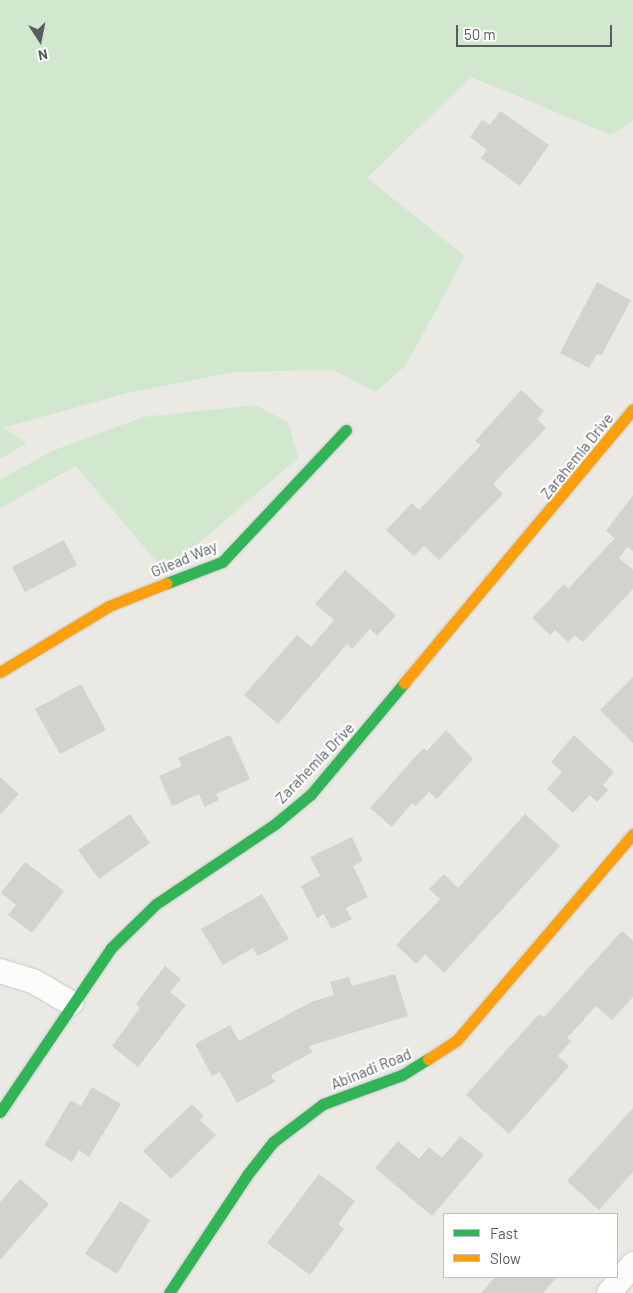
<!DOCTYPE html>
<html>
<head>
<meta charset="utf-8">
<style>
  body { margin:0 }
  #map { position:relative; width:633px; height:1293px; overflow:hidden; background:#eae9e4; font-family:Barlow,sans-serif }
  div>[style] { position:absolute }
  .green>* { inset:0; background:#d1e8ce }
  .building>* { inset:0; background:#d4d2cf }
  .roads { filter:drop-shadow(0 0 1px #c7c7c6) drop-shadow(0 0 1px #c7c7c6) }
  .street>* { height:24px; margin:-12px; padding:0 12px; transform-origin:12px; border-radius:12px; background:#fcfcfb }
  .fast>* { height:11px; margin:-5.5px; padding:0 5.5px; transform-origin:5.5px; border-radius:5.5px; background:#30b455 }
  .slow>* { height:11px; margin:-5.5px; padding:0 5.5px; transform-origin:5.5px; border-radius:5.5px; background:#ff9f0a }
  span { translate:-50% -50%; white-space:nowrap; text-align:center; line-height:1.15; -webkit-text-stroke:4.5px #fff; paint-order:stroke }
  .street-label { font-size:15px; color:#595d63 }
  .legend { position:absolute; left:443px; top:1213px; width:175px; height:65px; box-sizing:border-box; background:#fff; border:1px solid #bdbec1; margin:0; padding:6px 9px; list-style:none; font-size:15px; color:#595d63 }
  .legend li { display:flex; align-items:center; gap:10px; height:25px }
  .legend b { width:25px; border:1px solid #bdbec1 }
  .north { position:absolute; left:15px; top:15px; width:50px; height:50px; -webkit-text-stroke:4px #fff; paint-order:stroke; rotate:169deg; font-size:14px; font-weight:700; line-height:20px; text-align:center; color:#595d63 }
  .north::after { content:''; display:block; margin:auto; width:18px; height:22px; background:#595d63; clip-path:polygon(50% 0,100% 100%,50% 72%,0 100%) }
  .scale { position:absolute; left:456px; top:25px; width:156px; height:22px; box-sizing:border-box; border:2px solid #595d63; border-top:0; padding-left:6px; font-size:15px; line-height:18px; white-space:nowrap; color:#595d63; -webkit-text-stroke:4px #fff; paint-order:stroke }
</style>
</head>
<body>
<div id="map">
  <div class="green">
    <i style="clip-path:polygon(0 0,633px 0,633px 121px,611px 135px,471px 77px,367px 178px,465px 256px,406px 365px,376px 392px,333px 370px,233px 372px,127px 393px,3px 428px,27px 443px,0 459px)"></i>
    <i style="clip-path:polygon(255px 405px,288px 422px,298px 458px,165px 572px,76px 466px,0 508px,0 480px,52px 451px,143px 417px)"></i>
  </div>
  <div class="building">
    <i style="clip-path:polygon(500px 111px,549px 145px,520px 186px,481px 158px,487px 150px,470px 137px,482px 120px,490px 125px)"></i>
    <i style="clip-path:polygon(597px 282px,631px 300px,601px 356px,597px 354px,589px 368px,560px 353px)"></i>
    <i style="clip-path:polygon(521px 390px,544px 411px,537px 419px,546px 428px,493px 484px,503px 494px,439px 560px,424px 546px,414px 556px,386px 530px,412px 503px,419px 510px,481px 445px,475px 441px)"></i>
    <i style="clip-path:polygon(633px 495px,633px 551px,627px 547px,619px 558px,633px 570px,633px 589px,583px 642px,575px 635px,568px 642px,555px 630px,550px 635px,532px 618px,564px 584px,568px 589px,615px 538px,606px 531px)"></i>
    <i style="clip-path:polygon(64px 540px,77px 565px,25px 592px,12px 567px)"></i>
    <i style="clip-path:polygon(345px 570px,396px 615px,377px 636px,370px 629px,352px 649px,347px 644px,278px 724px,244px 695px,297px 635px,311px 647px,334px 620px,315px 604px)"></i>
    <i style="clip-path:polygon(633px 677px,633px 743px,600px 710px)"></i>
    <i style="clip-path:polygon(81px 684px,106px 730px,60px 754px,35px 709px)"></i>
    <i style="clip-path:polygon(446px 730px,473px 759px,437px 799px,429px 792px,416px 806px,412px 803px,392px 827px,370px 808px,423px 748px,427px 751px)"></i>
    <i style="clip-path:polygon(230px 735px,250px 779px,216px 794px,219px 800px,205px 807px,199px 794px,172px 806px,159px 776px,182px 766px,178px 758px)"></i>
    <i style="clip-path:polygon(574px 735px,614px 772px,603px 785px,608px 790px,597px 802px,590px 795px,573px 813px,547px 789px,562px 772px,551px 762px)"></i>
    <i style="clip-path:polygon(0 777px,19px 794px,0 815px)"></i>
    <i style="clip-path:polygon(130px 814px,150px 843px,99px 879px,78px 850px)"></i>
    <i style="clip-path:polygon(525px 814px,560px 846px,444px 973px,425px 954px,416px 964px,396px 945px,440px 899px,429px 889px,444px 874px,458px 888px)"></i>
    <i style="clip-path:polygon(352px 837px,363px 861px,353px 866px,368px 897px,346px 908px,352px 919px,331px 929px,324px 914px,317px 918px,301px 886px,320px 876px,310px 857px)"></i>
    <i style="clip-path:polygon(25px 862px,64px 891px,32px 933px,8px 915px,16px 905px,1px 893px)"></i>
    <i style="clip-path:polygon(262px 894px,289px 939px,258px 956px,253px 948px,223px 965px,201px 929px)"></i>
    <i style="clip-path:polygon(622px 931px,633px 941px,633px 997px,612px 1020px,596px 1006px,567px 1038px,571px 1041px,558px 1056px,569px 1066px,509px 1134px,466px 1095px,539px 1014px,544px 1017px)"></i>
    <i style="clip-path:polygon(165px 966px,181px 979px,170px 992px,186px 1005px,138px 1067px,112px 1046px,140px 1008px,136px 1004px)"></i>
    <i style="clip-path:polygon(395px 974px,408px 1016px,309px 1046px,313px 1052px,271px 1075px,275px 1082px,237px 1103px,220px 1072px,212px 1076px,195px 1044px,230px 1025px,239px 1041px,311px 1002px,334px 995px,330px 982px,349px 977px,352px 986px)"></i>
    <i style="clip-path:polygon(92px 1087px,121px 1104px,89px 1157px,79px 1150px,72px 1162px,44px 1145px,71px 1100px,81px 1106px)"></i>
    <i style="clip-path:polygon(192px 1104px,204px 1116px,200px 1120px,216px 1135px,171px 1179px,143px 1151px)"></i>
    <i style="clip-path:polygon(633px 1108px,633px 1172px,599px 1210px,567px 1181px)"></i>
    <i style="clip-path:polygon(460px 1136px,484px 1155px,432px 1216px,375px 1168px,398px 1141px,419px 1159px,429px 1147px,442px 1158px)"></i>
    <i style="clip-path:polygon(319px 1174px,355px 1201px,338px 1224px,344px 1229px,310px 1275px,267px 1243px)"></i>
    <i style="clip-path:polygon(20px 1179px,49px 1204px,0 1260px,0 1202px)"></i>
    <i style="clip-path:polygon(120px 1201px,150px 1220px,117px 1274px,85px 1254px)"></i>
    <i style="clip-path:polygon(495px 1277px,557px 1277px,543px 1293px,481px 1293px)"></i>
  </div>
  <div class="roads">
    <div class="street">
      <i style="left:0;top:971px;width:34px;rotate:17deg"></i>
      <i style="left:33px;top:981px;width:44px;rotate:30.1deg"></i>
      <i style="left:609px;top:1293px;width:38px;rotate:-50deg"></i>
    </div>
    <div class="fast">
      <i style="left:167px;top:583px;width:59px;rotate:-20.9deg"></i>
      <i style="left:222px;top:562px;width:181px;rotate:-46.8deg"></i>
      <i style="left:0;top:1112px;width:198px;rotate:-55.9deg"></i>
      <i style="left:111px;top:948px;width:63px;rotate:-44.4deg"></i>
      <i style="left:156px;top:904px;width:143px;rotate:-33.9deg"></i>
      <i style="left:275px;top:824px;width:47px;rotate:-39.8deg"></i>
      <i style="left:311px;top:794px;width:145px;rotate:-50deg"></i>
      <i style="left:169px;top:1293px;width:141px;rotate:-56.5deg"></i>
      <i style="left:247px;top:1175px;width:42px;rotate:-51.8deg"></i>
      <i style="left:273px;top:1142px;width:63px;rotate:-37.2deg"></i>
      <i style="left:323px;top:1104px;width:84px;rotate:-20.2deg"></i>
      <i style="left:402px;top:1075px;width:31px;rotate:-32deg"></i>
    </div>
    <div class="slow">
      <i style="left:0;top:672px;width:127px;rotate:-31.2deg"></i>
      <i style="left:109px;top:606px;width:62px;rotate:-21.6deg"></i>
      <i style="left:404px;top:683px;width:357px;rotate:-50.1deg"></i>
      <i style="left:428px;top:1059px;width:35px;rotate:-33deg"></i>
      <i style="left:457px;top:1040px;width:271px;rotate:-49.5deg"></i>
    </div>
  </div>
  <div class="street-label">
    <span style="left:577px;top:456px;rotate:-51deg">Zarahemla Drive</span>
    <span style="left:184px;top:559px;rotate:-23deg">Gilead Way</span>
    <span style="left:315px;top:763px;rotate:-46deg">Zarahemla Drive</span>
    <span style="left:371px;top:1069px;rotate:-22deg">Abinadi Road</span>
  </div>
  <ul class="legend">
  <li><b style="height:6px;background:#30b455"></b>Fast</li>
  <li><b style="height:6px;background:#ff9f0a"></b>Slow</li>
  </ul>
  <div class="north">N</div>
  <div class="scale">50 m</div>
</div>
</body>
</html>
